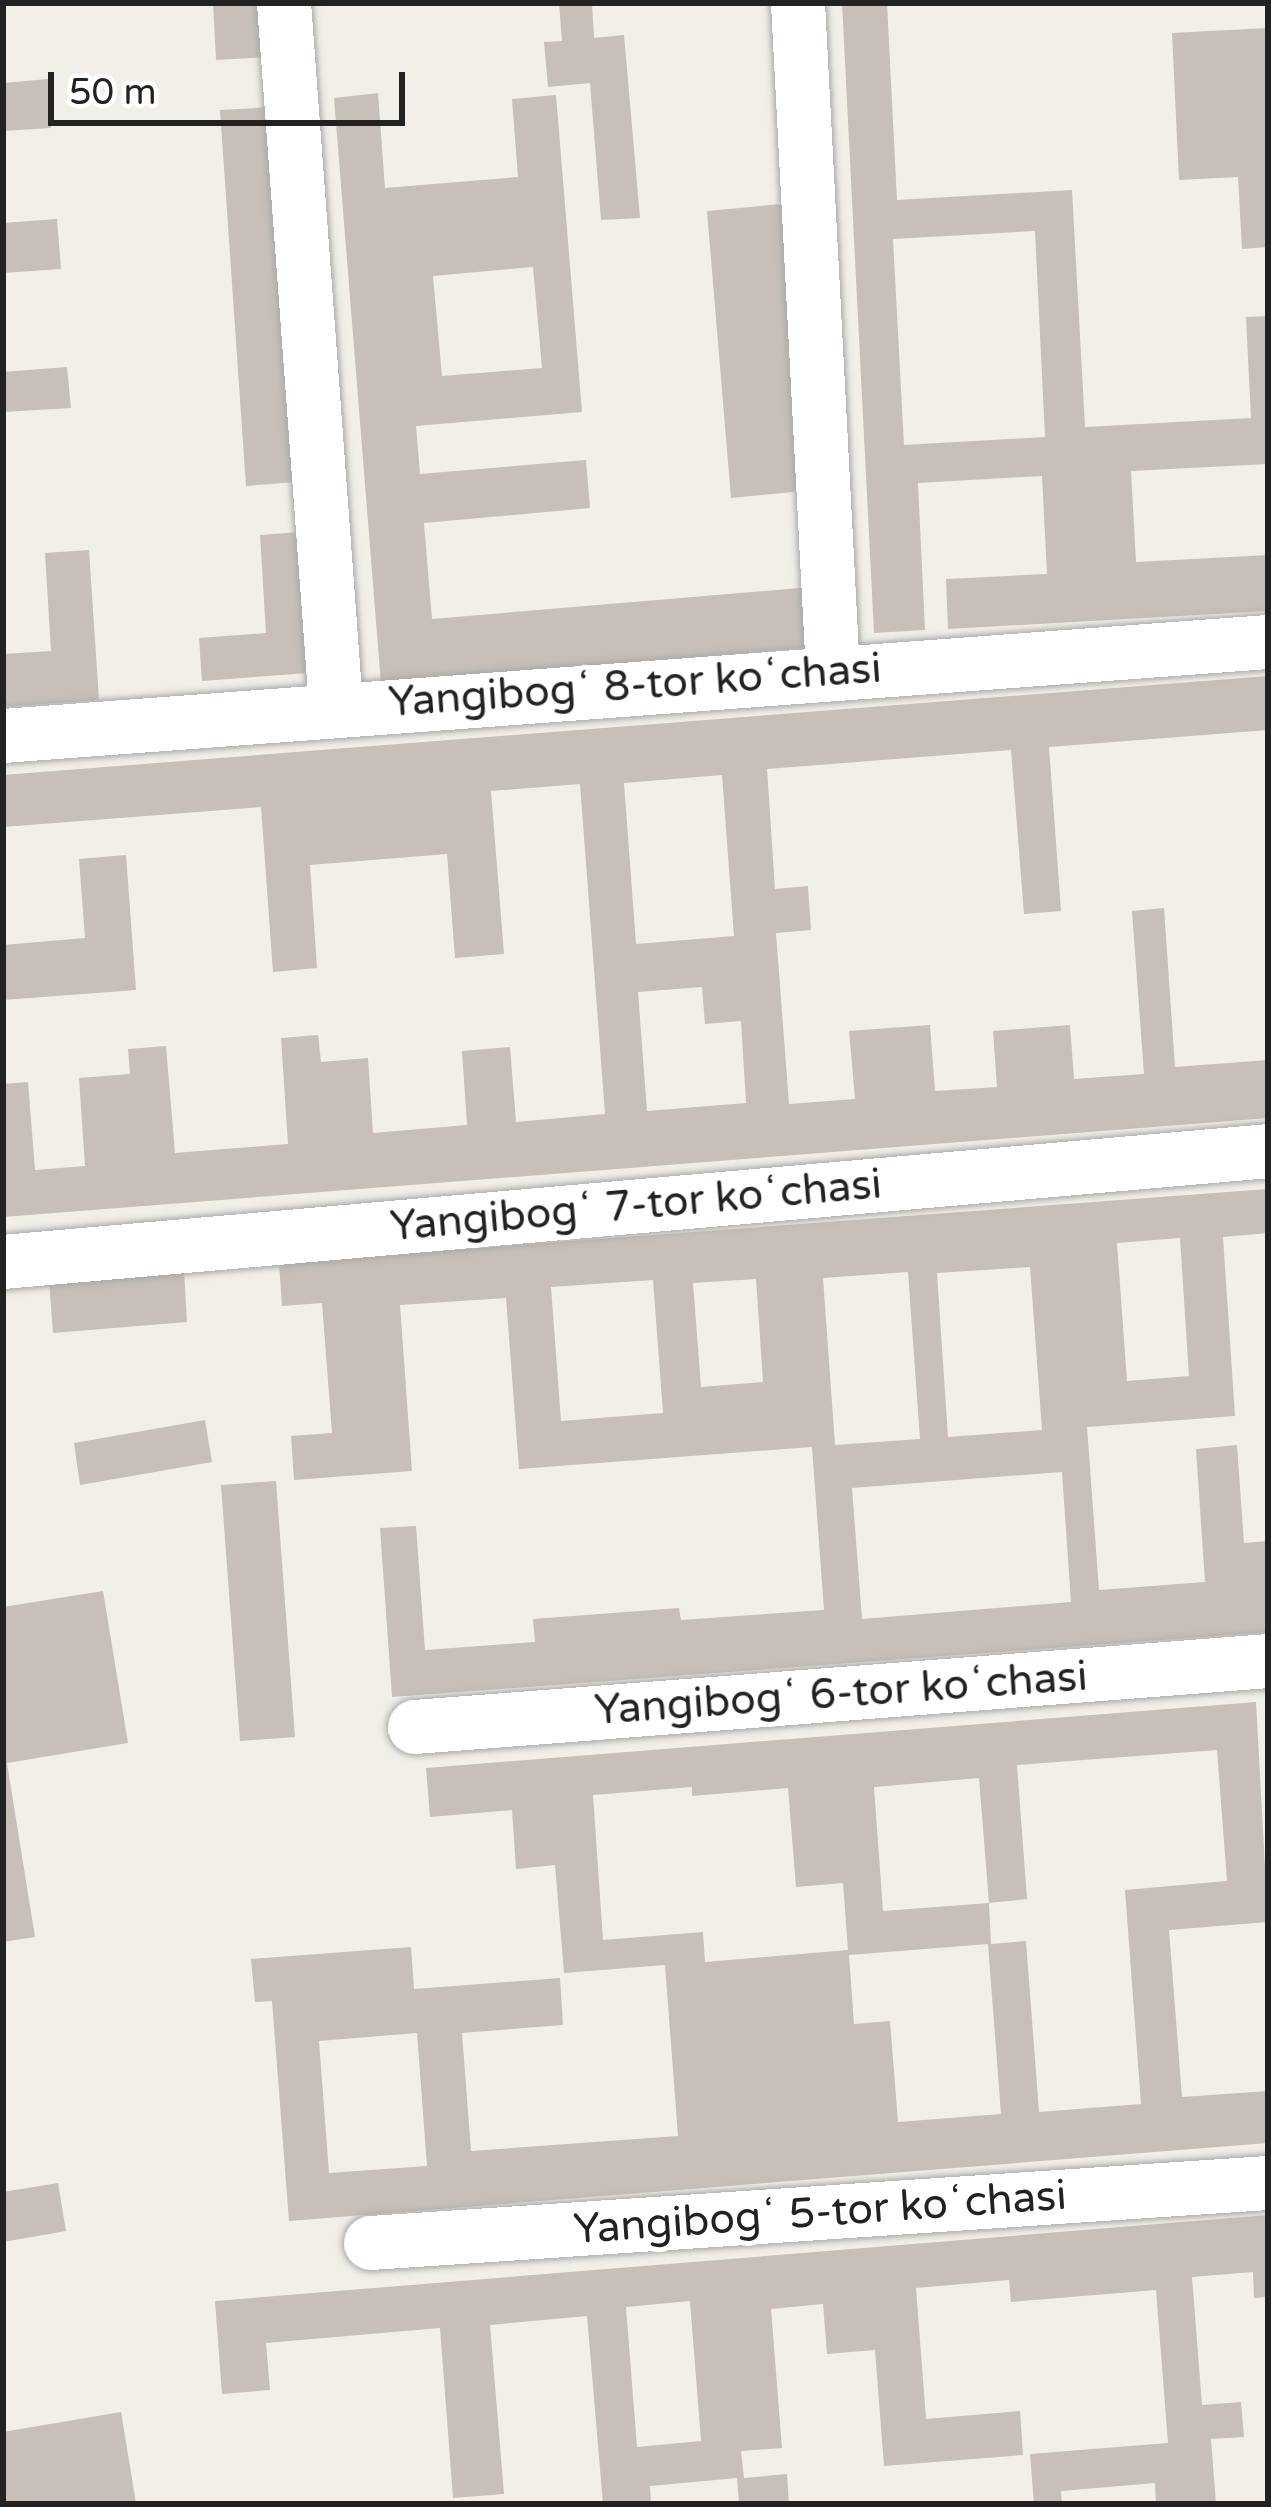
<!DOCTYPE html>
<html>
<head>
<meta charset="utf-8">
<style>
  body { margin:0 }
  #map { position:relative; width:1271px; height:2507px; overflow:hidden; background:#f2efe9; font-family:"Varela Round",sans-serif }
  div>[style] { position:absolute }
  .building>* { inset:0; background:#c7bfb8 }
  .roads { filter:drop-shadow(0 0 3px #a9a9a9) drop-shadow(0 0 3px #a9a9a9) }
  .minor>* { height:54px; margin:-27px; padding:0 27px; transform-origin:27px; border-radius:27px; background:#fff }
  span { translate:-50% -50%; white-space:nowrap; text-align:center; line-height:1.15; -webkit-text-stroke:10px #fff; paint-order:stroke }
  .street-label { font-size:42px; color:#222 }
  .frame { position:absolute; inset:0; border:6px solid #222; pointer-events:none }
  .scale { position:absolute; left:48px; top:72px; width:357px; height:54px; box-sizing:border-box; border:6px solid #222; border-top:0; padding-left:15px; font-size:36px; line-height:42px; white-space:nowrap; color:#222; -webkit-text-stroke:9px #fff; paint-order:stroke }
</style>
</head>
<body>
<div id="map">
  <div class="building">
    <i style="clip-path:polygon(213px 3px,264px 3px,268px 57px,216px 60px)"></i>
    <i style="clip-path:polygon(559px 3px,592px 3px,594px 38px,624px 35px,640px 218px,601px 220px,590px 83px,548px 87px,544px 42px,562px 41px)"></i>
    <i style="clip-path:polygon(evenodd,842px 3px,887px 3px,897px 200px,1072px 190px,1085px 427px,1251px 418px,1246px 317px,1268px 316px,1268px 464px,1131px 471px,1136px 562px,1268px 555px,1268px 611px,948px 629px,946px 579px,1047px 574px,1042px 476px,918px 483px,925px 630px,874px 633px,842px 3px,1035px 231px,1045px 437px,904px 445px,893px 239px,1035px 231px)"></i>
    <i style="clip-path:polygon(1268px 28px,1268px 247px,1242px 249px,1238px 177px,1179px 180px,1172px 33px)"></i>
    <i style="clip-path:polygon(48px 79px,51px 128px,3px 131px,3px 83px)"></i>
    <i style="clip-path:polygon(evenodd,378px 93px,385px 188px,518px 177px,512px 99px,556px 95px,582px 412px,416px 426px,420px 474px,586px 460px,590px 508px,424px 523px,432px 619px,811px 587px,816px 647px,381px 684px,334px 98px,378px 93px,533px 267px,542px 368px,442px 376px,433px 276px,533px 267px)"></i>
    <i style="clip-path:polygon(271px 107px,296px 482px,246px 486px,220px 110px)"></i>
    <i style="clip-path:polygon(792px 203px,815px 490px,731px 498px,707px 211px)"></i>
    <i style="clip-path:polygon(57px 219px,61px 269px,3px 273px,3px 223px)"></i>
    <i style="clip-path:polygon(67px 367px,71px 408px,3px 412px,3px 372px)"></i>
    <i style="clip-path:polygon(300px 532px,309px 673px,202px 681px,199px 638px,266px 633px,260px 535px)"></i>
    <i style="clip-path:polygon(89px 550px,99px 700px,3px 707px,3px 654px,51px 651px,45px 553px)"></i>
    <i style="clip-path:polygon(evenodd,1268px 676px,1268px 730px,1049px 747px,1061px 911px,1024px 914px,1011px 750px,767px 769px,775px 889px,808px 886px,811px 930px,776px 933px,789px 1104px,855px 1099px,849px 1031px,930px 1025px,935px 1091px,997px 1087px,993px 1031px,1070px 1025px,1074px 1079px,1144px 1074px,1132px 911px,1164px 908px,1175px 1067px,1268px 1060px,1268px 1118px,3px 1217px,3px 1084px,28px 1082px,35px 1170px,85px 1166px,79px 1078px,130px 1074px,128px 1049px,166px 1046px,175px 1153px,288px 1144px,281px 1038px,318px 1035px,321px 1062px,368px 1058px,373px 1133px,467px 1125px,462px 1051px,510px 1047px,516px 1122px,605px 1114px,580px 784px,491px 791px,504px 954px,455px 958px,447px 854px,310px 865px,317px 968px,273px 972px,261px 807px,3px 827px,3px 775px,1268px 676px,722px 775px,734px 936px,636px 944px,624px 783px,722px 775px,1268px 676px,702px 987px,705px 1024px,741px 1021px,746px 1103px,647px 1111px,638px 992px,702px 987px)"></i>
    <i style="clip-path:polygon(126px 855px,136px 990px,3px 1000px,3px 945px,85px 938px,79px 859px)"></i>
    <i style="clip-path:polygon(evenodd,1268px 1189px,1268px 1233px,1223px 1237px,1235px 1416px,1087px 1427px,1099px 1590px,1205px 1582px,1196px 1449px,1237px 1445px,1244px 1543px,1268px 1541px,1268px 1632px,392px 1697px,380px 1528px,416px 1526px,425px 1650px,535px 1642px,533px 1619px,679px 1608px,681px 1620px,824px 1610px,812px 1447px,519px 1469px,506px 1298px,400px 1305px,412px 1471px,294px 1480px,291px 1436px,332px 1433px,322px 1303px,282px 1306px,279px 1263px,1268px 1189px,1180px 1238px,1189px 1376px,1127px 1381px,1117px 1243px,1180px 1238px,1268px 1189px,1030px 1267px,1042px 1430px,948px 1437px,937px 1273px,1030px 1267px,1268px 1189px,908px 1272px,920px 1439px,835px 1445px,823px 1278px,908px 1272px,1268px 1189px,756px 1279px,763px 1382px,701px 1387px,693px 1283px,756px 1279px,1268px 1189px,653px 1280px,663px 1413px,561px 1421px,551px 1287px,653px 1280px,1268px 1189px,1062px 1472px,1071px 1602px,862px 1619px,852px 1488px,1062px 1472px)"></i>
    <i style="clip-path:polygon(184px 1270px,187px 1322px,53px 1333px,49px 1280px)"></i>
    <i style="clip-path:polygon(205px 1420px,212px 1462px,80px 1485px,74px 1443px)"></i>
    <i style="clip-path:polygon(276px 1481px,295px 1737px,240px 1741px,221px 1485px)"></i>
    <i style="clip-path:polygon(103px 1591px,128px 1743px,7px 1763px,35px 1937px,3px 1942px,3px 1607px)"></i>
    <i style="clip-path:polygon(evenodd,1256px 1702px,1268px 1922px,1169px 1930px,1182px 2097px,1268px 2091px,1268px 2143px,289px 2221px,272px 2001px,255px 2002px,251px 1959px,411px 1947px,414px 1989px,560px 1978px,563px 2025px,462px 2033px,471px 2151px,678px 2136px,665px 1965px,564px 1973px,555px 1865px,516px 1869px,512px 1810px,430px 1817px,426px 1768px,1256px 1702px,1217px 1750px,1227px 1881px,1125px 1890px,1141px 2104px,1039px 2112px,1026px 1941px,991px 1944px,989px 1903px,883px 1911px,874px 1787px,979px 1778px,989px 1903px,1027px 1899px,1017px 1765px,1217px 1750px,1256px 1702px,692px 1787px,692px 1796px,788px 1788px,796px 1887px,843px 1883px,848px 1950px,705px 1962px,703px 1932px,603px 1940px,593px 1795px,692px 1787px,1256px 1702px,988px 1944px,1001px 2114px,898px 2122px,890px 2021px,854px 2024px,849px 1955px,988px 1944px,1256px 1702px,417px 2033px,427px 2166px,329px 2173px,319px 2041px,417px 2033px)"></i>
    <i style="clip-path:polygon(58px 2183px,66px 2231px,3px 2242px,3px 2192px)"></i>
    <i style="clip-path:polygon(evenodd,1268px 2215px,1268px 2297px,1254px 2298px,1253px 2272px,1192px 2277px,1202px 2405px,1241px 2402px,1244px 2437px,1211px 2439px,1216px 2504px,1156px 2504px,1155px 2483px,1061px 2491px,1062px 2504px,1034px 2504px,1030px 2454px,1168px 2443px,1156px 2290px,1011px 2302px,1009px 2280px,916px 2288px,926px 2419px,1020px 2411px,1023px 2455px,884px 2466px,875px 2350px,827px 2354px,823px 2304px,771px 2309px,782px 2448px,741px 2451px,744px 2478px,787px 2474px,789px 2504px,739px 2504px,737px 2478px,650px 2486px,651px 2504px,603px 2504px,587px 2316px,490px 2325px,504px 2494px,453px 2498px,440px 2328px,266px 2343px,270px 2390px,222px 2394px,215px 2301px,1268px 2215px,690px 2301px,701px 2441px,637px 2447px,626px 2307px,690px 2301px)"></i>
    <i style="clip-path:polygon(121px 2412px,136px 2503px,3px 2504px,3px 2432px)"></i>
  </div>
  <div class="roads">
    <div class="minor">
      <i style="left:284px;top:3px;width:705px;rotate:85.77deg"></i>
      <i style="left:798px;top:3px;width:670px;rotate:87.01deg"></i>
      <i style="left:3px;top:736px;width:1268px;rotate:-4.25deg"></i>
      <i style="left:3px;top:1262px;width:1270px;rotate:-5.01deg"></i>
      <i style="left:415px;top:1727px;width:856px;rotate:-4.42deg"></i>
      <i style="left:371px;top:2243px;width:899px;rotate:-3.83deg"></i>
    </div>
  </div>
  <div class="street-label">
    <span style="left:635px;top:686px;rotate:-4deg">Yangibogʻ 8-tor koʻchasi</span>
    <span style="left:636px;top:1206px;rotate:-5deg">Yangibogʻ 7-tor koʻchasi</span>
    <span style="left:841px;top:1694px;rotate:-4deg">Yangibogʻ 6-tor koʻchasi</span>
    <span style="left:820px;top:2213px;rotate:-4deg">Yangibogʻ 5-tor koʻchasi</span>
  </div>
  <div class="frame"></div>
  <div class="scale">50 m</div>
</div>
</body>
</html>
